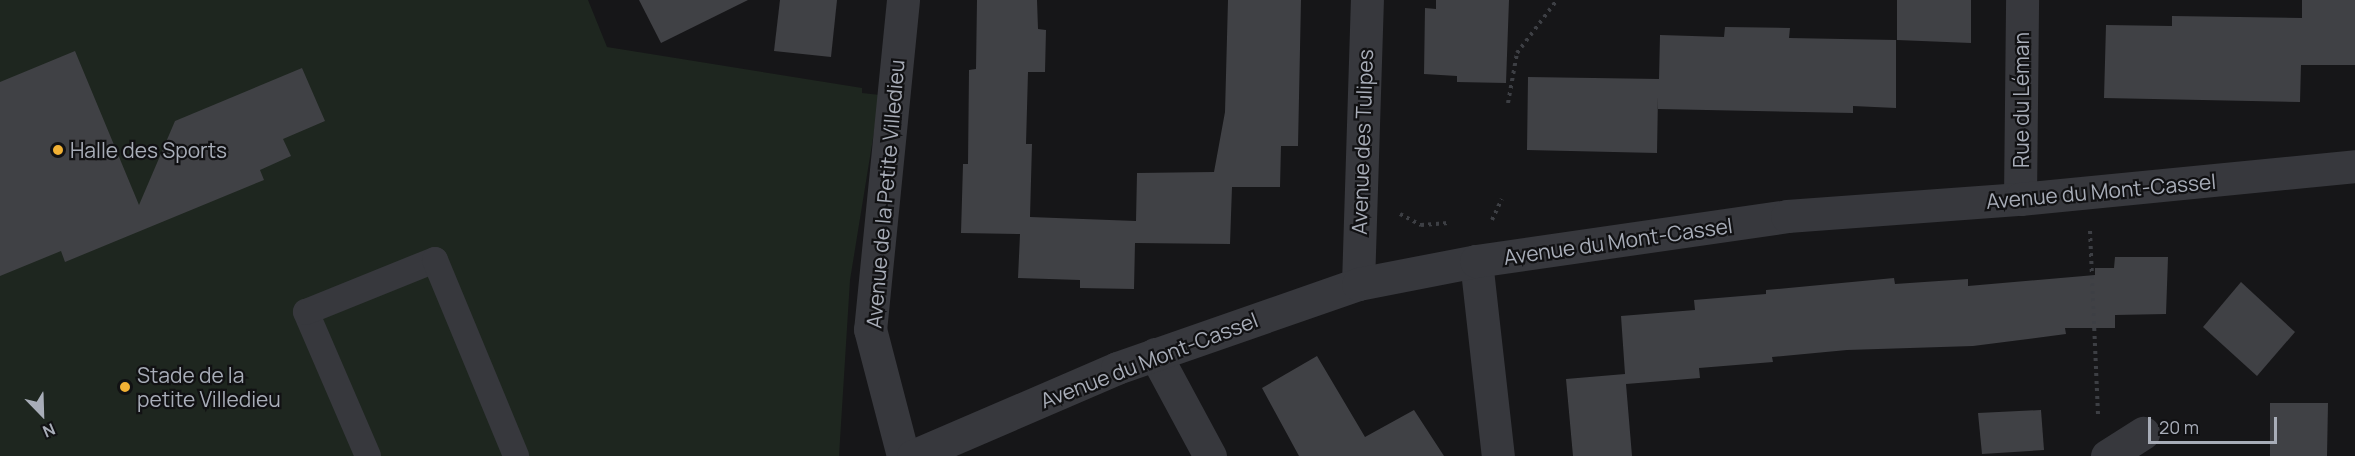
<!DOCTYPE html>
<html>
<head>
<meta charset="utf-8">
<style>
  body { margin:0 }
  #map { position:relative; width:2355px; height:456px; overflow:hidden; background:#161618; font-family:Manrope,sans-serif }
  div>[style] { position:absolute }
  .green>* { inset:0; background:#1e261f }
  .building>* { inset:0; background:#404145 }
  .path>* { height:4px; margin-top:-2px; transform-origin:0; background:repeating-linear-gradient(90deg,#3d3f44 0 3px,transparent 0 7.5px) }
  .service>* { height:26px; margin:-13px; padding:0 13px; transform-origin:13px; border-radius:13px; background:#37383d }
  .pedestrian>* { height:33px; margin:-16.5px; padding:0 16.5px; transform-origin:16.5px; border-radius:16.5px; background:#37383d }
  .minor>* { height:33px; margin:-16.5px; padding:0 16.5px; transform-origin:16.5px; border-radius:16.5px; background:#37383d }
  .dots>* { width:16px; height:16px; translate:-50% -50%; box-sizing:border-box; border:3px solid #111113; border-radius:50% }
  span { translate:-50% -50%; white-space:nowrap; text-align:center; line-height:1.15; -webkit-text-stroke:4.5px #111113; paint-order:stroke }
  .street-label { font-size:21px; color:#a8adb8 }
  .poi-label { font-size:21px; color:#a8adb8 }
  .left { translate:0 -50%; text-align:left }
  .north { position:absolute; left:12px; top:384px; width:60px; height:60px; -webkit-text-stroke:4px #111113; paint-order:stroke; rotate:157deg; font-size:16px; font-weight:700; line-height:24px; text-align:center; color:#a8adb8 }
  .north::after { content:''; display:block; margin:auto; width:21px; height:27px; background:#a8adb8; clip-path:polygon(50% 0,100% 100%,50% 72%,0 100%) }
  .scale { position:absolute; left:2148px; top:417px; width:129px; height:27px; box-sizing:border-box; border:3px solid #a8adb8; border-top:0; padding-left:8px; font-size:18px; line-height:21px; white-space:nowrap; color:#a8adb8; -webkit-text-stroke:4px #111113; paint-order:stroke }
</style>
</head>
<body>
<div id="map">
  <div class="green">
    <i style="clip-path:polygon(0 0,588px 0,607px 47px,862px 88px,862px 93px,880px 95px,850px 280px,839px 456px,0 456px)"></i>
  </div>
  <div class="building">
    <i style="clip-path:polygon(639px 0,748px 0,661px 43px)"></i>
    <i style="clip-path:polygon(780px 0,837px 0,831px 57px,774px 51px)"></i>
    <i style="clip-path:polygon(977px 0,1037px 0,1038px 29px,1046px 30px,1045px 72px,1028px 72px,1026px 144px,1032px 144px,1030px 217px,1136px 221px,1137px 173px,1214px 172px,1225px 112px,1228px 0,1301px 0,1298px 146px,1281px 146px,1280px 187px,1232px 187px,1230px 244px,1135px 243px,1134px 289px,1080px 288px,1080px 280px,1018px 278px,1020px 234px,961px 233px,963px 164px,968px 164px,969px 70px,976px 69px)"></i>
    <i style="clip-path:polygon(1436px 0,1509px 0,1506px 83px,1457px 82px,1457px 76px,1424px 74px,1425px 8px,1436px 9px)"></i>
    <i style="clip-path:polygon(1897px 0,1971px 0,1971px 43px,1897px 40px)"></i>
    <i style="clip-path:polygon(2302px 0,2355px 0,2355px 65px,2301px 65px,2300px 102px,2104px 98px,2106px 25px,2172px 26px,2172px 16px,2302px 18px)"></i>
    <i style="clip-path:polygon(1725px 27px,1790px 28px,1789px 38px,1896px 40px,1896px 108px,1853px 106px,1853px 113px,1658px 109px,1658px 96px,1657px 153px,1527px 150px,1528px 77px,1659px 79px,1660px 35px,1724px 37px)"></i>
    <i style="clip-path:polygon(75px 51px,139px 205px,175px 121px,302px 68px,325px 121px,283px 139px,291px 156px,260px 170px,264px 180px,65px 262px,61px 251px,0 276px,0 82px)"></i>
    <i style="clip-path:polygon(2115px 257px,2168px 257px,2166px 314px,2115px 315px,2115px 328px,2065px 328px,2066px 334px,1973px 346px,1847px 350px,1772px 357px,1773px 362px,1699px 368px,1700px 378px,1626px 384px,1632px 456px,1573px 456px,1566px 379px,1625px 374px,1621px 316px,1695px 310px,1694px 300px,1766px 294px,1766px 290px,1894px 278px,1895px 284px,1968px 279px,1968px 286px,2095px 275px,2095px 268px,2114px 268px)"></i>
    <i style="clip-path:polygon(2241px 282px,2295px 332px,2257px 376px,2203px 327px)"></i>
    <i style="clip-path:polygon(1317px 356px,1365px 437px,1414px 410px,1444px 456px,1299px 456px,1262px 388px)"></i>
    <i style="clip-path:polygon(2270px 403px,2328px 403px,2327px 456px,2270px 456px)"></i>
    <i style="clip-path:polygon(2041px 410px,2044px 450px,1982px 454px,1978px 413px)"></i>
  </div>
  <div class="path">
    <i style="left:1508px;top:103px;width:51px;rotate:-79.8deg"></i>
    <i style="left:1517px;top:53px;width:66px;rotate:-53deg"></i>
    <i style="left:1400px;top:214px;width:24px;rotate:28deg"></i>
    <i style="left:1421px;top:225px;width:28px;rotate:-4deg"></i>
    <i style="left:1492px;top:220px;width:23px;rotate:-65deg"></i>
    <i style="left:2090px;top:231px;width:185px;rotate:87.5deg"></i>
  </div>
  <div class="service">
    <i style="left:368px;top:456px;width:157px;rotate:-113.3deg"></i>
    <i style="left:306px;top:312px;width:139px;rotate:-22deg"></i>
    <i style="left:435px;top:260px;width:212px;rotate:67.5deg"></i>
  </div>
  <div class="pedestrian">
    <i style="left:1155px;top:354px;width:116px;rotate:61.7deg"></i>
  </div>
  <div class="minor">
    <i style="left:903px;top:0;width:331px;rotate:95.7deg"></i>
    <i style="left:870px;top:329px;width:131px;rotate:75.4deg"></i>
    <i style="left:2020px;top:199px;width:199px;rotate:-89.4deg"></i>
    <i style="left:1476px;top:261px;width:196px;rotate:83.6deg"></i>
    <i style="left:1358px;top:284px;width:284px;rotate:-88.2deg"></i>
    <i style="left:913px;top:456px;width:222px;rotate:-23.3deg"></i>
    <i style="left:1117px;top:368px;width:255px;rotate:-19.2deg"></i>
    <i style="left:1358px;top:284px;width:120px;rotate:-11deg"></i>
    <i style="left:1476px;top:261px;width:314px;rotate:-8.2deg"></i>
    <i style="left:1787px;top:216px;width:234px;rotate:-4.2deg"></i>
    <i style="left:2020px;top:199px;width:337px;rotate:-5.6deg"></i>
    <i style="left:2107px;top:456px;width:43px;rotate:-32.6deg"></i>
  </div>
  <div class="dots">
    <i style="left:58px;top:150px;background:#f2b134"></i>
    <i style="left:125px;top:387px;background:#f2b134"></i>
  </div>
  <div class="street-label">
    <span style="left:2021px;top:100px;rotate:-90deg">Rue du Léman</span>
    <span style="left:1362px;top:142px;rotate:-88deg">Avenue des Tulipes</span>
    <span style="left:2101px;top:191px;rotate:-5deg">Avenue du Mont-Cassel</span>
    <span style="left:885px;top:194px;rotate:-85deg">Avenue de la Petite Villedieu</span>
    <span style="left:1618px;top:241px;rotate:-8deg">Avenue du Mont-Cassel</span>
    <span style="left:1149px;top:360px;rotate:-21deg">Avenue du Mont-Cassel</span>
  </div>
  <div class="poi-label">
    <span class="left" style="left:70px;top:150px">Halle des Sports</span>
    <span class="left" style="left:137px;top:387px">Stade de la<br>petite Villedieu</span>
  </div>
  <div class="north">N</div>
  <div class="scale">20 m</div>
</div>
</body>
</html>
